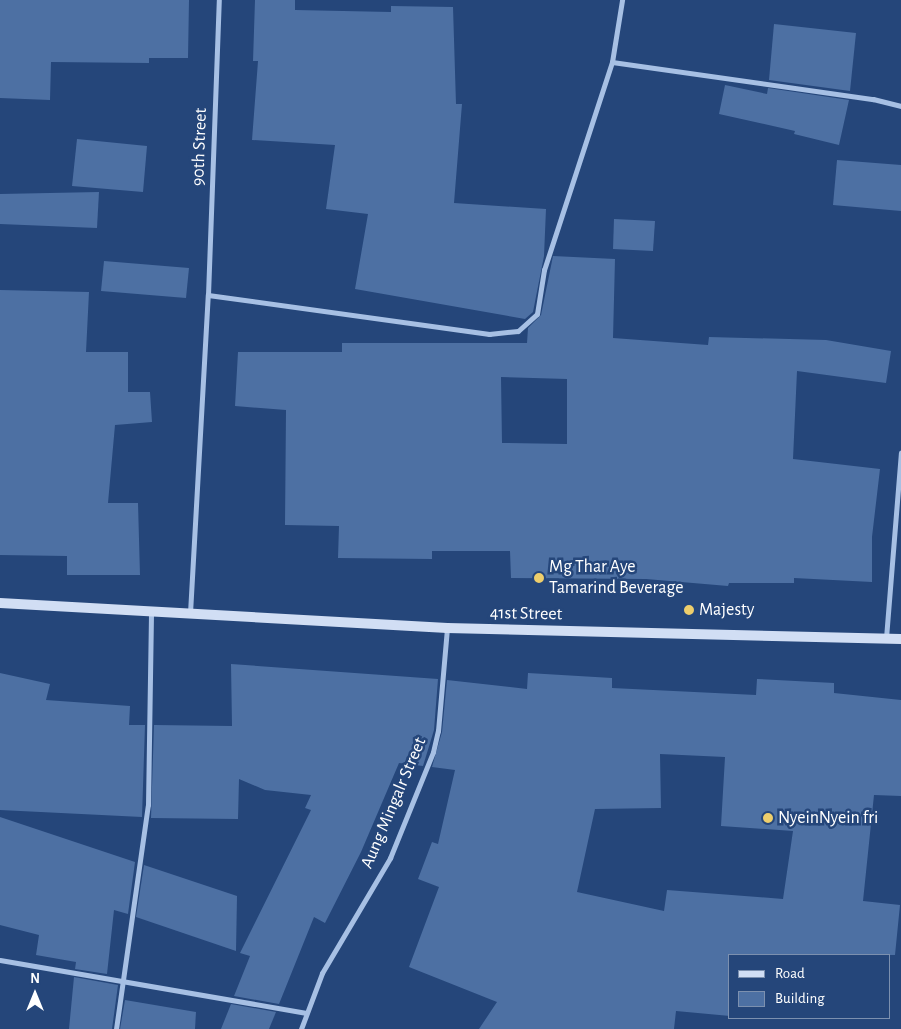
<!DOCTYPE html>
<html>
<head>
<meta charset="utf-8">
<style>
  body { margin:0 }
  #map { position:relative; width:901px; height:1029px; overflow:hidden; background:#25467a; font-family:"Alegreya Sans",sans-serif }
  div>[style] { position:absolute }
  .building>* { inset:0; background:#4d70a3 }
  .minor>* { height:5px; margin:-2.5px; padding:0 2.5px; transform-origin:2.5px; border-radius:2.5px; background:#a7c0e4 }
  .secondary>* { height:10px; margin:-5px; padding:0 5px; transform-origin:5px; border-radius:5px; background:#d1def4 }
  .dots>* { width:14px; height:14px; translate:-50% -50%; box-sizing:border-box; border:2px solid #25467a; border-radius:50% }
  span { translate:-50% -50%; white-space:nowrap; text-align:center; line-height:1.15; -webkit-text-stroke:5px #25467a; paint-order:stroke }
  .street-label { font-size:18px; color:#fff }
  .poi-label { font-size:18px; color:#fff }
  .left { translate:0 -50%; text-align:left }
  .legend { position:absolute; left:728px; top:954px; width:162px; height:65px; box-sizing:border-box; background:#25467a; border:1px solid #7c90af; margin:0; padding:6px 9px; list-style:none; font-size:15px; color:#fff }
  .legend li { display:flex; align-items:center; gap:10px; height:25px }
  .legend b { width:25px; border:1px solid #7c90af }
  .north { position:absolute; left:10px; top:969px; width:50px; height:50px; -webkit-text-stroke:4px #25467a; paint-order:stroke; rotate:0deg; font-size:14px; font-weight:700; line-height:20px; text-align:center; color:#fff }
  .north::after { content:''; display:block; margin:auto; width:18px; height:22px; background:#fff; clip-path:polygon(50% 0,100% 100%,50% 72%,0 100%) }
</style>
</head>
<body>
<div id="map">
  <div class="building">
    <i style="clip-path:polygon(0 0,189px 0,188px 58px,149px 58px,149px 63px,51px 62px,50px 100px,0 98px)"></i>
    <i style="clip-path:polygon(255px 0,295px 0,295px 10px,391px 12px,391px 6px,453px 7px,456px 104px,462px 104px,454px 203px,546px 209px,544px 256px,533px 312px,525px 319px,355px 289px,368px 214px,326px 209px,335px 145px,252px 140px,258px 61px,253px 61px)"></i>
    <i style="clip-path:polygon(774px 24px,856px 33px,850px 91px,769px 80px)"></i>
    <i style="clip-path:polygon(725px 85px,767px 94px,768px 88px,849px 100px,839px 145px,794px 134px,795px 131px,719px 114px)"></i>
    <i style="clip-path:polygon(77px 139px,147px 146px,143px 192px,72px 186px)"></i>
    <i style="clip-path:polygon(837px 160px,901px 165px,901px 211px,833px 205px)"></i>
    <i style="clip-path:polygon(99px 192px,97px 228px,0 224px,0 194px)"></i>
    <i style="clip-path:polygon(614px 219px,655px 221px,653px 251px,613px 249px)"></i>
    <i style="clip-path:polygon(evenodd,553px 256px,615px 259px,613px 338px,708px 345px,709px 337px,826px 340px,891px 351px,886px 383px,797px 371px,793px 459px,880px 469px,872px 537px,872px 582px,794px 578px,794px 583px,729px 583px,728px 586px,646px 579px,511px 578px,510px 551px,432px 551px,432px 559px,338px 558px,339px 526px,285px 525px,286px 410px,235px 406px,238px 352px,342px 352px,342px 343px,527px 343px,528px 328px,541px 315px,553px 256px,501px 377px,567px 379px,567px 444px,502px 443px,501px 377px)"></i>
    <i style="clip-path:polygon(104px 261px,189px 268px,186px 298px,101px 291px)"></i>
    <i style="clip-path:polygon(0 290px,89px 292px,86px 352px,128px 352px,128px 392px,150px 392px,152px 422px,115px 425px,108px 503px,138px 503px,140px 575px,67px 575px,67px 556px,0 555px)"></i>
    <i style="clip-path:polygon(231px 664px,438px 679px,434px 730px,423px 766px,399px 763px,361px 852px,325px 923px,314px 917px,279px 1004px,234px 996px,250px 956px,240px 953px,311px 810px,305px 808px,311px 795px,265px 790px,239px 779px,238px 819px,151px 818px,154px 725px,232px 726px)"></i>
    <i style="clip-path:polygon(0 673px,50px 684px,46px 700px,130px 706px,129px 725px,145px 725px,142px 817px,0 810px)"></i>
    <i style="clip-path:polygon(evenodd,528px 673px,612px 678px,612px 688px,756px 695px,757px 679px,834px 683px,834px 693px,901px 700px,901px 796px,874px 795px,863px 901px,900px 905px,895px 955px,730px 955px,730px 1016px,676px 1011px,674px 1029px,479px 1029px,497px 1002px,409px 967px,439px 887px,418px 879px,432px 842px,438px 844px,455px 770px,432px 767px,442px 732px,447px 680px,527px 689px,528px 673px,660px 754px,725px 757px,721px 826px,793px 831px,783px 899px,667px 890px,664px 911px,577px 892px,595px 809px,661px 808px,660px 754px)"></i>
    <i style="clip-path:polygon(0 817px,135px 862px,128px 914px,114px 910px,107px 974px,75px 969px,76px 962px,36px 955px,39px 935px,0 925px)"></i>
    <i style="clip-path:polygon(144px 865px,237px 896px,236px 951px,136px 917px)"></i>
    <i style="clip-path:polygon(74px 977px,118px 985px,112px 1029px,69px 1029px)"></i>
    <i style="clip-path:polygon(125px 1000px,196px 1012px,195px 1029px,120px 1029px)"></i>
    <i style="clip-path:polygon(231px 1004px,276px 1012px,269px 1029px,221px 1029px)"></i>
  </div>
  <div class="minor">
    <i style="left:612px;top:62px;width:264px;rotate:8.1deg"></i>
    <i style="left:873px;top:99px;width:29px;rotate:14deg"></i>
    <i style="left:208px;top:295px;width:284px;rotate:7.9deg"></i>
    <i style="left:489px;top:334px;width:29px;rotate:-6deg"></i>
    <i style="left:518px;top:331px;width:25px;rotate:-42deg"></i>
    <i style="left:537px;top:314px;width:45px;rotate:-81deg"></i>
    <i style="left:544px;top:270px;width:219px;rotate:-71.9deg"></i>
    <i style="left:612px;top:62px;width:63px;rotate:-80.8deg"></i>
    <i style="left:190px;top:613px;width:319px;rotate:-86.8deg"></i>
    <i style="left:208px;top:295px;width:295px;rotate:-87.9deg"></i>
    <i style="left:886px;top:638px;width:186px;rotate:-85.4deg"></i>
    <i style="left:0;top:960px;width:311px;rotate:9.8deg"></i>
    <i style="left:116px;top:1029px;width:226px;rotate:-81.9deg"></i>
    <i style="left:148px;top:805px;width:192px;rotate:-89.1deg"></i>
    <i style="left:301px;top:1029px;width:60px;rotate:-69.4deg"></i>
    <i style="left:322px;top:973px;width:134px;rotate:-59.4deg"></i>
    <i style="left:390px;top:858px;width:114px;rotate:-67.9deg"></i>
    <i style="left:433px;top:752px;width:22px;rotate:-77deg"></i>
    <i style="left:438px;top:731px;width:103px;rotate:-85deg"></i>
  </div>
  <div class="secondary">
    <i style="left:0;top:603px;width:448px;rotate:3.2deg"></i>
    <i style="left:447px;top:628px;width:454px;rotate:1.4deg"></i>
  </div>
  <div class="dots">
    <i style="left:539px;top:578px;background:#eece6c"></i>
    <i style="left:689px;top:610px;background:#eece6c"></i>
    <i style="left:768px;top:818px;background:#eece6c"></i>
  </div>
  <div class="street-label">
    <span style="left:200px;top:147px;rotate:-88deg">90th Street</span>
    <span style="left:526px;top:614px;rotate:1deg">41st Street</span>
    <span style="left:394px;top:803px;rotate:-67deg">Aung Mingalr Street</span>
  </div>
  <div class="poi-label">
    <span class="left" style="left:549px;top:578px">Mg Thar Aye<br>Tamarind Beverage</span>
    <span class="left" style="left:699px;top:610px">Majesty</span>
    <span class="left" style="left:778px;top:818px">NyeinNyein fri</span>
  </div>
  <ul class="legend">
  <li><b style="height:6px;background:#d1def4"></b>Road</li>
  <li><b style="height:14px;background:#4d70a3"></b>Building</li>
  </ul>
  <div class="north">N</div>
</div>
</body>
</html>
